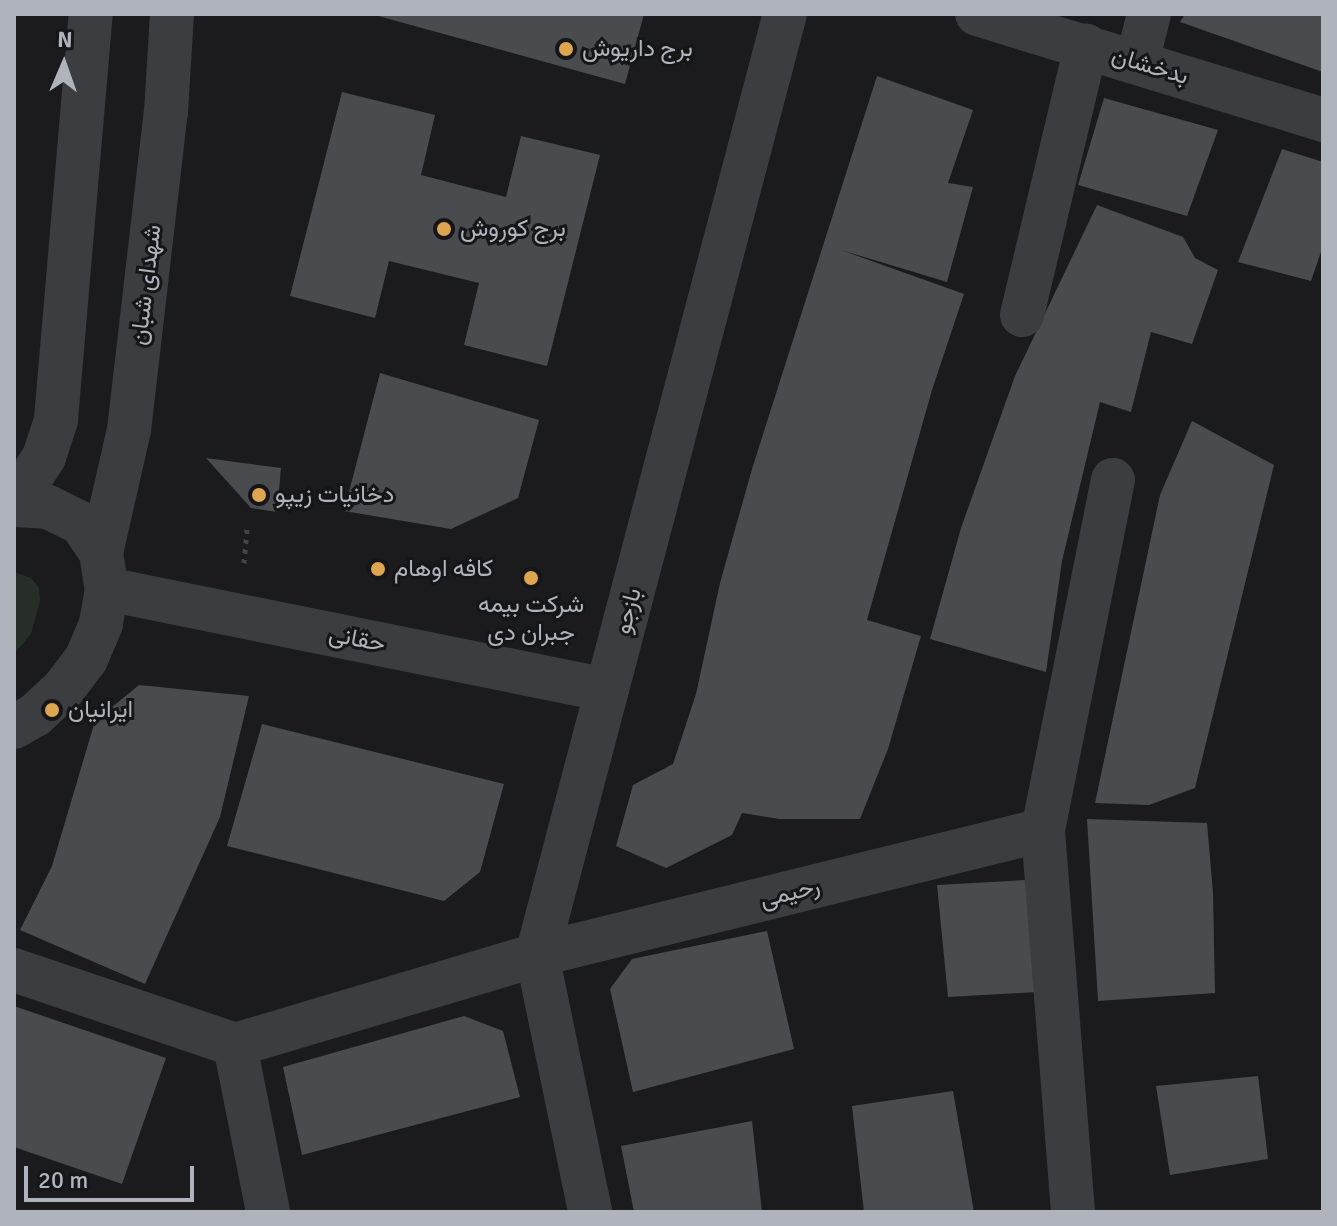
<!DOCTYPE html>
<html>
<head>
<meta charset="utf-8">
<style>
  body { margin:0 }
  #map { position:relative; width:1337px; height:1226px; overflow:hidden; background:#1b1b1d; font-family:Signika,Vazirmatn,sans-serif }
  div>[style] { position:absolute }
  .green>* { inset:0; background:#272e28 }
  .building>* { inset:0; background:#4a4b4f }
  .path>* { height:5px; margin-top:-2.5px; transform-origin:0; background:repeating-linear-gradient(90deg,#424448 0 4px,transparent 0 10px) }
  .minor>* { height:44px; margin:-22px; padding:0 22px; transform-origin:22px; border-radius:22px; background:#3c3d41 }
  .tertiary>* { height:44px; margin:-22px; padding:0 22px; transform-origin:22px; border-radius:22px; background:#3c3d41 }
  .dots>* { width:22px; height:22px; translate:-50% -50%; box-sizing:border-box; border:4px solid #161618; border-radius:50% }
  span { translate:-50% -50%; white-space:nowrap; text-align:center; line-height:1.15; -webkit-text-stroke:6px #161618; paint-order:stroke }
  .poi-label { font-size:24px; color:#afb3bb }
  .left { translate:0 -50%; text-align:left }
  .street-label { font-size:24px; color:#afb3bb }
  .frame { position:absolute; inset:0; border:16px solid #afb3bb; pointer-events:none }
  .north { position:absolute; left:24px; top:24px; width:80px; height:80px; -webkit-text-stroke:6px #161618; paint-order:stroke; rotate:2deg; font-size:22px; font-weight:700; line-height:32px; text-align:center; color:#afb3bb }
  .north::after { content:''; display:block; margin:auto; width:28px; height:36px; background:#afb3bb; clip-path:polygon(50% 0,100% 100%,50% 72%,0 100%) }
  .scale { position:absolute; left:24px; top:1166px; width:170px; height:36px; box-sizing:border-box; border:4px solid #afb3bb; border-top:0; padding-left:10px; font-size:24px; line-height:28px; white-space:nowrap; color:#afb3bb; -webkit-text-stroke:6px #161618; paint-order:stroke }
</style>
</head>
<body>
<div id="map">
  <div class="green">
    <i style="clip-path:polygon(14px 572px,31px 578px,39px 588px,40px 601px,31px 634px,14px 654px)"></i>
  </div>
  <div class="building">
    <i style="clip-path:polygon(371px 14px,644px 14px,625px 84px)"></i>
    <i style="clip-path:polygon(1185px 14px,1323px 14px,1323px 72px,1180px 22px)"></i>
    <i style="clip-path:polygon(877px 76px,973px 110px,948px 183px,973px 187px,947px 282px,841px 250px,964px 294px,932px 390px,867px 620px,921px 636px,888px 749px,860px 819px,780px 819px,742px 813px,732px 835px,666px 868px,616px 846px,633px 785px,673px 764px,696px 694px,720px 583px,752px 469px)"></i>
    <i style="clip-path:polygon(342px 92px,435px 115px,421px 175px,506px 197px,521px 136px,600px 155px,547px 366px,464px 345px,479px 283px,389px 261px,375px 318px,290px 296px)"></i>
    <i style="clip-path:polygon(1104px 98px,1218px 130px,1187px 216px,1078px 185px)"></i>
    <i style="clip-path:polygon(1282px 149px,1323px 162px,1323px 246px,1311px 281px,1238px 262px)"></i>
    <i style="clip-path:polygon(1097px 205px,1183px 237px,1195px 258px,1218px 270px,1192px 344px,1151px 332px,1131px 412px,1100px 402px,1062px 561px,1046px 672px,930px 639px,961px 528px,1015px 376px)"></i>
    <i style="clip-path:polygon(380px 373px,539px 420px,518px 498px,451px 529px,344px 511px)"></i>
    <i style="clip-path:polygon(1192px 421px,1274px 465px,1195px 788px,1149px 805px,1095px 803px,1160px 495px)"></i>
    <i style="clip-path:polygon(206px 458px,281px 468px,277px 512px,251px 508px)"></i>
    <i style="clip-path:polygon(139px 685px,249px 696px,220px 817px,145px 984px,20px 930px,52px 866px,95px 721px)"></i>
    <i style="clip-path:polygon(262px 724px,504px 784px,480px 872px,444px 901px,227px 846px)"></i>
    <i style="clip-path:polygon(1087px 819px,1207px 823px,1213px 893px,1215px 993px,1098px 1001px)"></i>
    <i style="clip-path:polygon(1027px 880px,1038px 992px,948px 997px,937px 885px)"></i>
    <i style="clip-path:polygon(767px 931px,794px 1049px,633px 1092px,610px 989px,632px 959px)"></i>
    <i style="clip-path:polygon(14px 1006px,166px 1058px,122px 1184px,14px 1147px)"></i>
    <i style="clip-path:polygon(464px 1016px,503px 1031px,520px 1097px,302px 1155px,283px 1067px)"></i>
    <i style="clip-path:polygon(1258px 1076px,1268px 1159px,1170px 1175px,1156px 1086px)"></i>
    <i style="clip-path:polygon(953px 1091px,974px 1212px,864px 1212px,852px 1106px)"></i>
    <i style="clip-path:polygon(752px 1121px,762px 1212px,634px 1212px,621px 1146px)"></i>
  </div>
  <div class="path">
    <i style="left:244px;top:563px;width:35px;rotate:-85deg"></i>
  </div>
  <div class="minor">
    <i style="left:977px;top:14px;width:362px;rotate:17deg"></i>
    <i style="left:1137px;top:62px;width:49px;rotate:-76deg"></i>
    <i style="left:1022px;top:315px;width:277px;rotate:-76.6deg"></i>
    <i style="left:537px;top:955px;width:262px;rotate:78.3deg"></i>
    <i style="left:14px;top:970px;width:233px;rotate:18.7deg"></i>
    <i style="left:235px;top:1045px;width:315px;rotate:-16.6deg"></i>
    <i style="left:537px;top:955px;width:521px;rotate:-13.88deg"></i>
    <i style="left:235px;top:1045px;width:170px;rotate:78.8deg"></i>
    <i style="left:1073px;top:1212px;width:383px;rotate:-94.5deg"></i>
    <i style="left:1043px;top:830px;width:357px;rotate:-78.7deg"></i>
  </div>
  <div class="tertiary">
    <i style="left:14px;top:503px;width:55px;rotate:-56.9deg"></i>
    <i style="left:44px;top:457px;width:40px;rotate:-72deg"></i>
    <i style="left:56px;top:419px;width:407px;rotate:-85.1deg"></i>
    <i style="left:14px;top:505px;width:34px;rotate:3deg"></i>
    <i style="left:48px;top:507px;width:37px;rotate:26deg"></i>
    <i style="left:81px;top:523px;width:36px;rotate:56deg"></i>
    <i style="left:101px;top:553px;width:36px;rotate:81deg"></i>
    <i style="left:107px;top:589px;width:36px;rotate:100deg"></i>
    <i style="left:101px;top:624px;width:38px;rotate:113deg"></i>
    <i style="left:86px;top:659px;width:38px;rotate:127deg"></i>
    <i style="left:63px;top:689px;width:38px;rotate:137deg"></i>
    <i style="left:35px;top:715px;width:24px;rotate:150deg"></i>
    <i style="left:101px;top:553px;width:126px;rotate:-77.2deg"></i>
    <i style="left:129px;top:430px;width:320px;rotate:-83.4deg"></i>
    <i style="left:166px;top:112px;width:98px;rotate:-86.5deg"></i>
    <i style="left:107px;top:589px;width:510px;rotate:11.42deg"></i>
    <i style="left:537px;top:955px;width:973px;rotate:-75.24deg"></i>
  </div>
  <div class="dots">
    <i style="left:566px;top:49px;background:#dea551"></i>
    <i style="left:444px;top:229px;background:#dea551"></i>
    <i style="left:259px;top:495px;background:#dea551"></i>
    <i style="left:378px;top:569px;background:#dea551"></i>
    <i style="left:531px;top:578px;background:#dea551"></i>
    <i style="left:52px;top:710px;background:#dea551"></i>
  </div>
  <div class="poi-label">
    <span class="left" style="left:582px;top:49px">برج داریوش</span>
    <span class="left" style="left:460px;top:229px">برج کوروش</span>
    <span class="left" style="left:275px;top:495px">دخانیات زیپو</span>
    <span class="left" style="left:394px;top:569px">کافه اوهام</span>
    <span style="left:531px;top:619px">شرکت بیمه<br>جبران دی</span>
    <span class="left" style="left:68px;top:710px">ایرانیان</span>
  </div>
  <div class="street-label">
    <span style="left:1150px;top:66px;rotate:17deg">بدخشان</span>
    <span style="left:146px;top:285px;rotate:-83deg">شهدای شبان</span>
    <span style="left:628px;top:611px;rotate:-75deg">بازجو</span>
    <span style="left:357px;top:639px;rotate:11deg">حقانی</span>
    <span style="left:790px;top:893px;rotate:-14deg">رحیمی</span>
  </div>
  <div class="frame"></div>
  <div class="north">N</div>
  <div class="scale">20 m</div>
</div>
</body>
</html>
